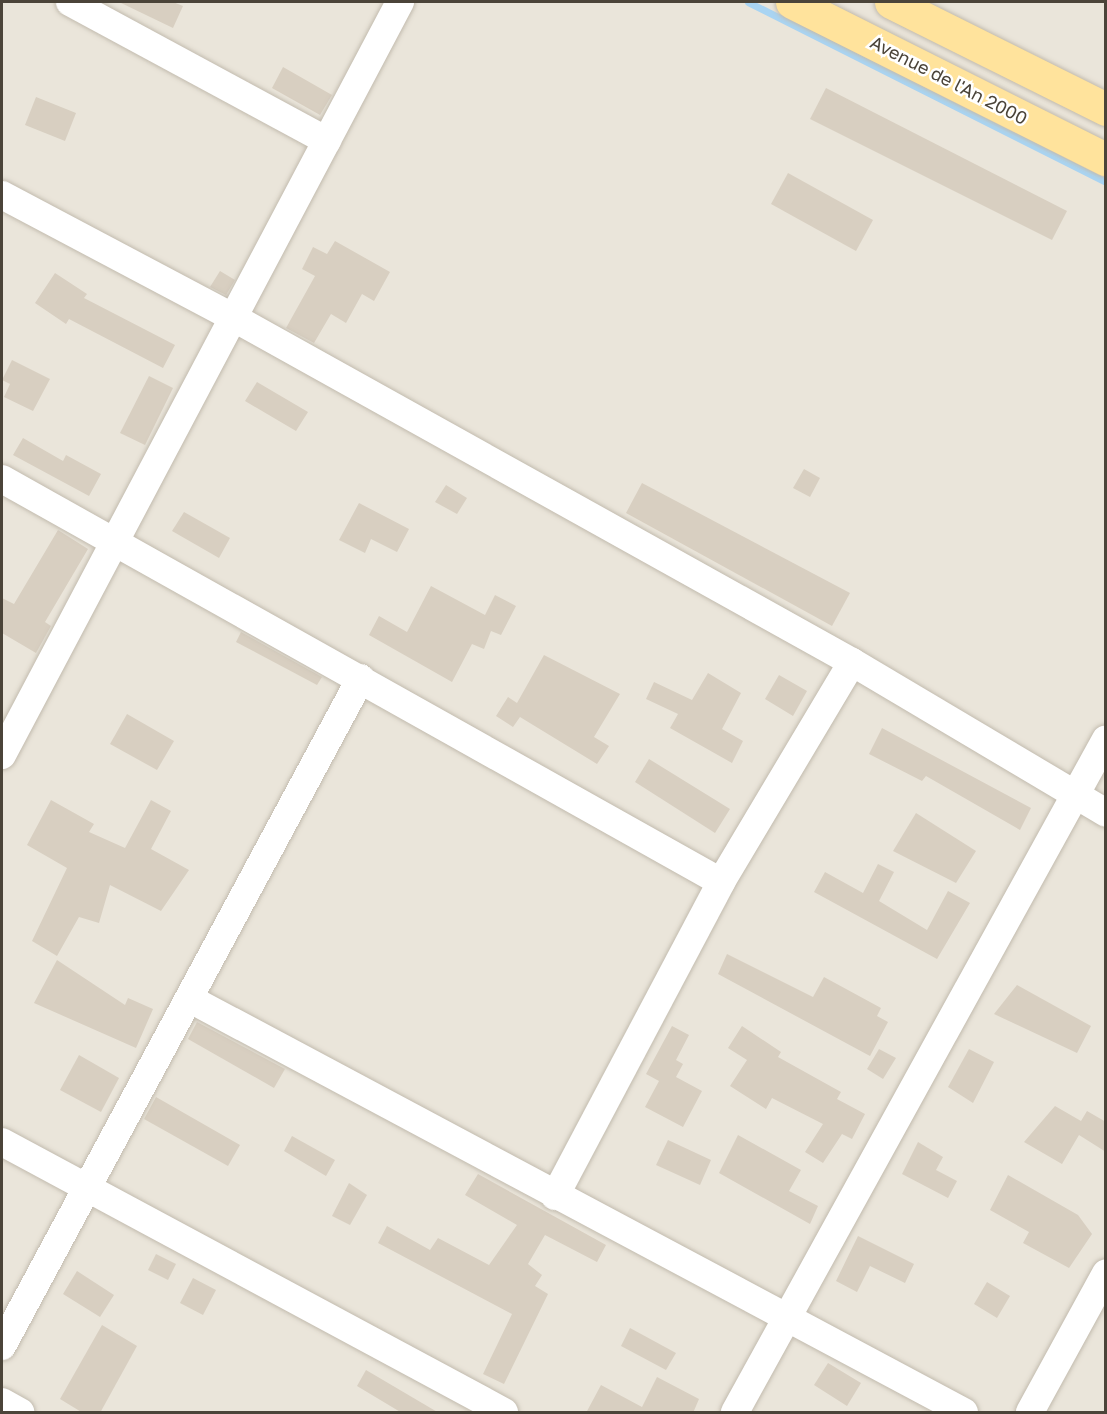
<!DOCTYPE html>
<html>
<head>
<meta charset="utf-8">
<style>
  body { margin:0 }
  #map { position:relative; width:1107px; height:1414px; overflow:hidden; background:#f6f3ec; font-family:"Golos Text",sans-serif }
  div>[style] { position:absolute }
  .residential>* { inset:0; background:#eae5da }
  .stream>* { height:7px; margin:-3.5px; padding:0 3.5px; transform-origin:3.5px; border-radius:3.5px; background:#a9d4f2 }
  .building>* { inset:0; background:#d8cfc1 }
  .roads { filter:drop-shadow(0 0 2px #c2bbae) drop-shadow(0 0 2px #c2bbae) }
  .minor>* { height:28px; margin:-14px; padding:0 14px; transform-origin:14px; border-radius:14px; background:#fff }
  .primary>* { height:33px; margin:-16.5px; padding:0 16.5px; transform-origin:16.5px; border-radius:16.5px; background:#ffe39c }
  span { translate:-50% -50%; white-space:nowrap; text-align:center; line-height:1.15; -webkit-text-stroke:5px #fff; paint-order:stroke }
  .street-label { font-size:18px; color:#4b4439 }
  .frame { position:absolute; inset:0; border:3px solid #4b4439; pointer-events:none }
</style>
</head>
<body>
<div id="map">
  <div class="residential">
    <i style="clip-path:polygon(2px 2px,1105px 2px,1105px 1412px,2px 1412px)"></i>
  </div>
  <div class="stream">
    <i style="left:748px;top:2px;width:401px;rotate:26.7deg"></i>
  </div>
  <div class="building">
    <i style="clip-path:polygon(119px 2px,173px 2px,183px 6px,173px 28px)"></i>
    <i style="clip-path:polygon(283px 67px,332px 95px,320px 115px,272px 88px)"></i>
    <i style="clip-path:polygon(826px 88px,1067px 211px,1052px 240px,810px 119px)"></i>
    <i style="clip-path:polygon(36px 97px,76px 113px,65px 141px,25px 125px)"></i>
    <i style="clip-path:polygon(788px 173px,873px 220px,856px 251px,771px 204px)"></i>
    <i style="clip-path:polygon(335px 241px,390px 272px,374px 301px,362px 294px,346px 323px,331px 314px,314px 343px,286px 328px,315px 276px,302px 269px,313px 247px,327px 254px)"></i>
    <i style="clip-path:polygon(220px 271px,235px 280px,226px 295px,210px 287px)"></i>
    <i style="clip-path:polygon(55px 273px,87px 294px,84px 298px,175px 345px,163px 368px,69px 319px,66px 324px,35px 303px)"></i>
    <i style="clip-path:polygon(12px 360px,50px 379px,33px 411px,4px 397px,10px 384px,2px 380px)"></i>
    <i style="clip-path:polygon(149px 376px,173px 388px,145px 445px,120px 433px)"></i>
    <i style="clip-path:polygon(257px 382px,308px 412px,296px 431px,245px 401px)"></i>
    <i style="clip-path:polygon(23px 438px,63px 461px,66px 455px,101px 474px,89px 496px,13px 455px)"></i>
    <i style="clip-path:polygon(804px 469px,820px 478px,810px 497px,793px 488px)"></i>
    <i style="clip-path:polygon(642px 483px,850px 593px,832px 626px,626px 513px)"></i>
    <i style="clip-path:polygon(446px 485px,467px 498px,457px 514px,435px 502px)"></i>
    <i style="clip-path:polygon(359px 503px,409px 529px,397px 552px,371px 539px,365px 553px,339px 540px)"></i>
    <i style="clip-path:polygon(184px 512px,230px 538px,219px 558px,172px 531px)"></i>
    <i style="clip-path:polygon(58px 530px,88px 549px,45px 622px,51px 626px,36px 653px,2px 633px,2px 598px,14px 604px)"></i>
    <i style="clip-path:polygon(431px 586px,485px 615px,495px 595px,516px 606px,501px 635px,491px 631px,484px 649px,472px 644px,452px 682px,369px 635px,379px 616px,407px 632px)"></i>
    <i style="clip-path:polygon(241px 632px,322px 677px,317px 685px,236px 642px)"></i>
    <i style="clip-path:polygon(544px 655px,620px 694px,594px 737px,609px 746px,597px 764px,520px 717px,513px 727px,496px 716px,508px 697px,517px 703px)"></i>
    <i style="clip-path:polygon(708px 673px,741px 693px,722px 729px,743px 741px,732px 763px,670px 728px,678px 714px,646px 699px,654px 682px,692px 700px)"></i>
    <i style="clip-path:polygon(779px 675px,807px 691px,793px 716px,765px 699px)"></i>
    <i style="clip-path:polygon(127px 714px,174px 741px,157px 770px,110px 744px)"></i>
    <i style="clip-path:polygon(882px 728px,1031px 808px,1020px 830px,926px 776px,922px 781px,869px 754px)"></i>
    <i style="clip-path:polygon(649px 759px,730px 809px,715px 833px,635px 782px)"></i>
    <i style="clip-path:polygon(51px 800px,94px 824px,89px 832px,125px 848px,151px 800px,171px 811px,151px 849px,189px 870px,161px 911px,110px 885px,99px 923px,79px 917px,57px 956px,32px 941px,67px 868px,27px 845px)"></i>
    <i style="clip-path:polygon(916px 813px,976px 851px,956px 883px,893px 851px)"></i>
    <i style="clip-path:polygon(878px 864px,894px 872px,879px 901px,927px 930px,948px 891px,970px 903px,937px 959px,814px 892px,825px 872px,863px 893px)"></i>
    <i style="clip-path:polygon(727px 954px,813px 997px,824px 977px,881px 1008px,877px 1016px,888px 1022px,870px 1056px,718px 974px)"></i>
    <i style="clip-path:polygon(57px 960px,125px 1005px,128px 998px,153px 1009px,136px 1048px,34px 1003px)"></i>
    <i style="clip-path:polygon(1017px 985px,1091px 1026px,1077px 1053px,994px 1014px)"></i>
    <i style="clip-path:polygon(197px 1022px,285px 1069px,274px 1088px,188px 1039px)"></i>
    <i style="clip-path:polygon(672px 1026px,689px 1035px,676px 1060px,683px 1064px,676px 1077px,702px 1091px,683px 1127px,645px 1107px,659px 1081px,646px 1074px)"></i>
    <i style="clip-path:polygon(742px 1026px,781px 1052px,778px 1057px,841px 1092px,837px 1099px,865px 1114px,852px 1139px,842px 1134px,823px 1163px,805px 1152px,823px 1124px,772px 1098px,766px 1109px,730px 1086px,747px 1060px,728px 1048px)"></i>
    <i style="clip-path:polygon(879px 1049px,896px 1058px,883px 1079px,867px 1069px)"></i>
    <i style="clip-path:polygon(969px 1049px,994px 1062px,973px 1103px,948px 1087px)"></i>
    <i style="clip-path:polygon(79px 1055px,119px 1078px,101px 1112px,60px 1090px)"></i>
    <i style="clip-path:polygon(156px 1097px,240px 1145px,228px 1166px,144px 1119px)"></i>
    <i style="clip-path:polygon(1055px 1106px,1081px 1121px,1087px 1111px,1106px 1122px,1106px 1152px,1079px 1135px,1062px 1164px,1024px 1142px)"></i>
    <i style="clip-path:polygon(738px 1135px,801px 1170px,789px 1191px,818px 1206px,810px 1224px,719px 1173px)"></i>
    <i style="clip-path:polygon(292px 1136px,335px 1160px,326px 1176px,284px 1151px)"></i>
    <i style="clip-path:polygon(668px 1140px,711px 1160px,700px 1185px,656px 1165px)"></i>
    <i style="clip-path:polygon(918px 1142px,943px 1157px,936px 1170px,957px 1181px,948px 1198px,902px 1174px)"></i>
    <i style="clip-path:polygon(478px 1174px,606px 1245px,597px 1262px,545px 1235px,528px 1264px,542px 1275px,535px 1286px,548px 1294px,504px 1384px,483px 1374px,512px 1314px,378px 1243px,387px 1226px,430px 1250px,438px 1238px,489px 1265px,517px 1225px,465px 1195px)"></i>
    <i style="clip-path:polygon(1008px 1175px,1078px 1215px,1092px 1234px,1069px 1268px,1023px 1243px,1029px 1232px,990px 1210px)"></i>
    <i style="clip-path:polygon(349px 1183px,367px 1195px,350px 1225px,332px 1216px)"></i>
    <i style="clip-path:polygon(858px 1236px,914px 1264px,905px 1283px,870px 1266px,857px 1292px,836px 1281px)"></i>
    <i style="clip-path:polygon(156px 1254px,176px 1264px,168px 1280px,148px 1270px)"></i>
    <i style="clip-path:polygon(77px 1271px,114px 1295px,100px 1317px,63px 1294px)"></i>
    <i style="clip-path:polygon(193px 1278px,216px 1290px,203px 1315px,180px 1303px)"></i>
    <i style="clip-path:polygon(987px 1282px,1010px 1296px,997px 1318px,974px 1304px)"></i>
    <i style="clip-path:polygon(102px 1325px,137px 1346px,100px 1413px,83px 1413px,60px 1399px)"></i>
    <i style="clip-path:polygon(630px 1328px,676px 1353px,666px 1370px,621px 1346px)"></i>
    <i style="clip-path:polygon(828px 1363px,861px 1383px,847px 1406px,814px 1385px)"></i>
    <i style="clip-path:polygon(366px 1370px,439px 1413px,402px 1413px,357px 1386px)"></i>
    <i style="clip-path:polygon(657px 1377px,699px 1399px,693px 1413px,586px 1413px,601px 1385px,642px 1407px)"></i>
  </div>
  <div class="roads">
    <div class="minor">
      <i style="left:70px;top:2px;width:292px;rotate:28.4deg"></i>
      <i style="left:2px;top:195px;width:265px;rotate:27.9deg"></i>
      <i style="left:236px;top:319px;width:705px;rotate:29.11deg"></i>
      <i style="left:852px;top:662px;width:295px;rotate:30.7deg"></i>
      <i style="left:2px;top:479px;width:824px;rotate:29.27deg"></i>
      <i style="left:2px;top:755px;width:852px;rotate:-62.14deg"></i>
      <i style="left:192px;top:1000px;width:875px;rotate:28.09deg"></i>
      <i style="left:2px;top:1142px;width:570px;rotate:28.27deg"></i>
      <i style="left:555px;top:1196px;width:355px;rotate:-62.1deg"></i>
      <i style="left:721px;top:882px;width:256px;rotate:-59.2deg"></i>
      <i style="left:2px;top:1346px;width:758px;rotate:-61.75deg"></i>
      <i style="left:2px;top:1402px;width:21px;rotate:29deg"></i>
      <i style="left:735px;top:1412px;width:768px;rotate:-61.13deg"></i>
      <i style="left:1030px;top:1412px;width:158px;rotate:-61.3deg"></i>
    </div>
    <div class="primary">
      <i style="left:792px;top:2px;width:351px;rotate:26.6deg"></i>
      <i style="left:891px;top:2px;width:240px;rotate:26.5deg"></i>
    </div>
  </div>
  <div class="street-label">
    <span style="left:949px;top:80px;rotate:27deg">Avenue de l'An 2000</span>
  </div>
  <div class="frame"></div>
</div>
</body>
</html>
